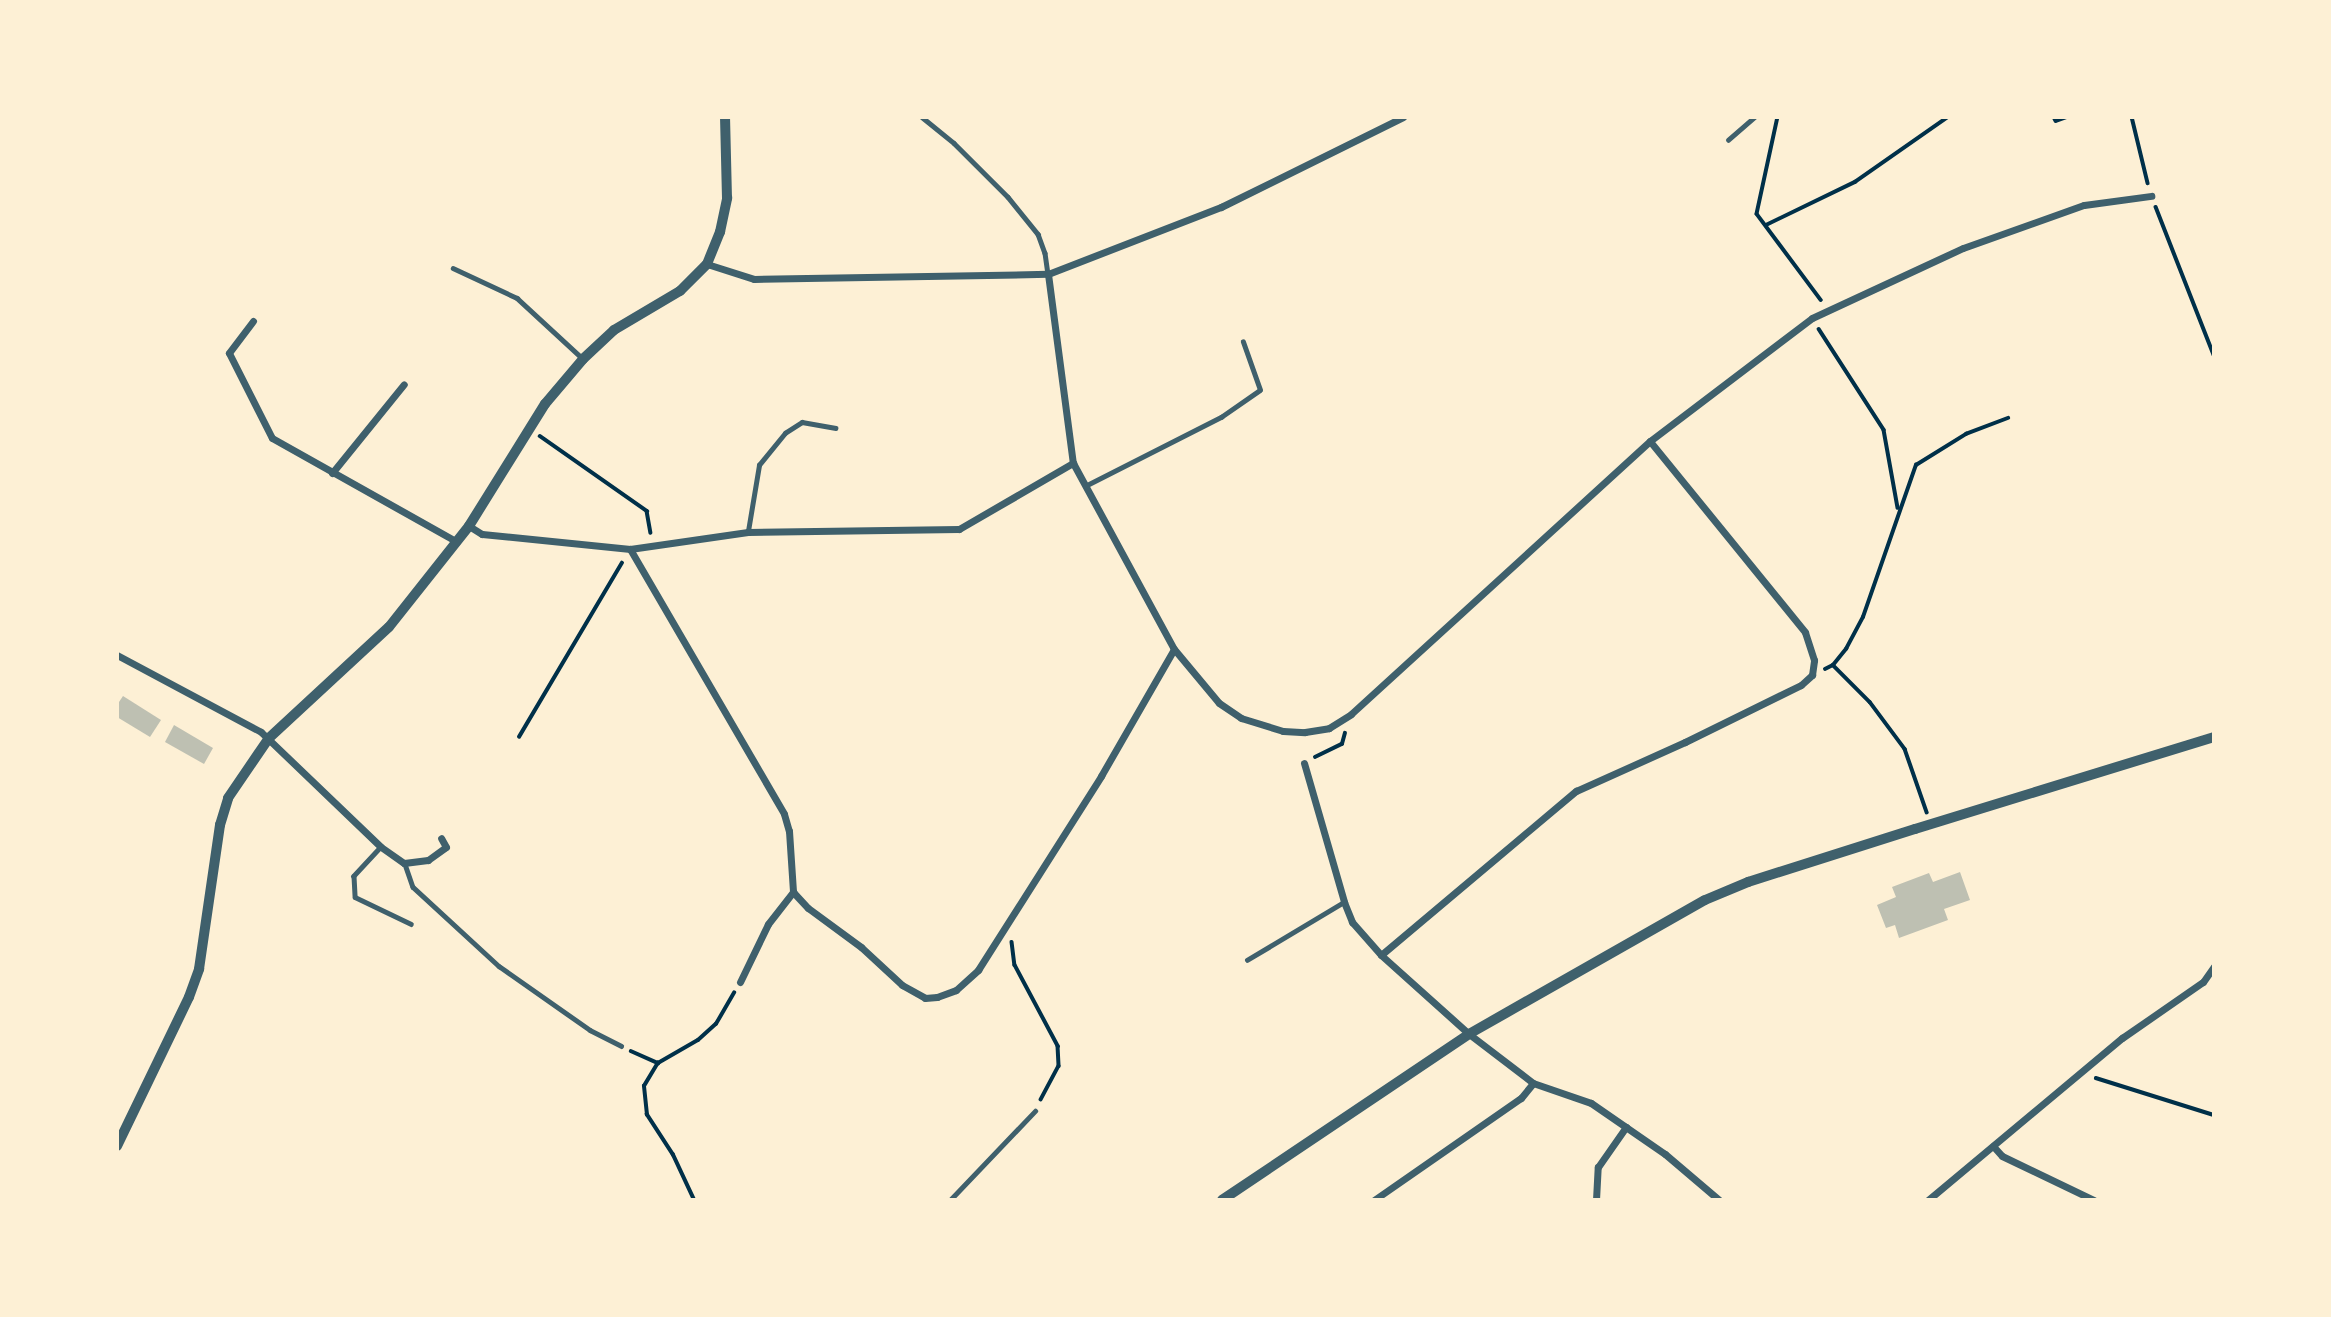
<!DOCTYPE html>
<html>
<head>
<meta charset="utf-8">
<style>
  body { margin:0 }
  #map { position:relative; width:2331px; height:1317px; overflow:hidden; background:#fdf0d5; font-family:"Archivo Narrow",sans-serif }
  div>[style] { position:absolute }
  .building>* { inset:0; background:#bec0b2 }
  .path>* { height:3.5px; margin:-1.75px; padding:0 1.75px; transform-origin:1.75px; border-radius:1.75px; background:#003049 }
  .service>* { height:4.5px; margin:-2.25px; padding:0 2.25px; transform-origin:2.25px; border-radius:2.25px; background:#3f606c }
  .minor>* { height:7px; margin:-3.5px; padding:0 3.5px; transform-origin:3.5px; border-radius:3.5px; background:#3f606c }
  .tertiary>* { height:10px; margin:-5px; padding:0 5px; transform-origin:5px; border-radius:5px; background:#3f606c }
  span { translate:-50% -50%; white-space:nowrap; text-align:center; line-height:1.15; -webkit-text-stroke:6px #fdf0d5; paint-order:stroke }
  .frame { position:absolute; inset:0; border:119px solid #fdf0d5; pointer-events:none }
</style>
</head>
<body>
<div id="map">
  <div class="building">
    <i style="clip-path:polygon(123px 696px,161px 720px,150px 737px,117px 717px,117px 705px)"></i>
    <i style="clip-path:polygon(174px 725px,213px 748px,204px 764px,165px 742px)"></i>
    <i style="clip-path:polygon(1960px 872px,1970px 900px,1944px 909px,1948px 920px,1899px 938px,1895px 925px,1886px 928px,1877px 905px,1896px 897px,1892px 887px,1929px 873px,1933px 882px)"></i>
  </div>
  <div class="path">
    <i style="left:1778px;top:117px;width:99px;rotate:102.2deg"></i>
    <i style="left:1757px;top:214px;width:107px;rotate:53.3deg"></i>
    <i style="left:2054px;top:117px;width:4px;rotate:63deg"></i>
    <i style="left:2056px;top:121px;width:12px;rotate:-20deg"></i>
    <i style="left:2132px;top:117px;width:68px;rotate:76.4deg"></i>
    <i style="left:2156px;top:207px;width:159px;rotate:68.6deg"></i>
    <i style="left:1766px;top:225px;width:99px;rotate:-25.8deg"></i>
    <i style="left:1855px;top:182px;width:113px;rotate:-35deg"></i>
    <i style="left:1819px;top:329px;width:120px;rotate:57.2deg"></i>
    <i style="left:1884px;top:430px;width:79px;rotate:79.8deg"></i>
    <i style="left:540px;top:436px;width:131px;rotate:35deg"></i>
    <i style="left:647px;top:511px;width:22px;rotate:80deg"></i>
    <i style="left:1833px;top:665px;width:52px;rotate:45deg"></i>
    <i style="left:1870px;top:702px;width:59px;rotate:53.3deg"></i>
    <i style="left:1905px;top:749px;width:67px;rotate:70.8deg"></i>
    <i style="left:1825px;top:669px;width:9px;rotate:-27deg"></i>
    <i style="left:1833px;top:665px;width:21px;rotate:-51deg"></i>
    <i style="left:1846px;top:649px;width:36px;rotate:-62deg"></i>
    <i style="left:1863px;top:617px;width:161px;rotate:-70.8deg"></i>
    <i style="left:1916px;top:465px;width:59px;rotate:-31.8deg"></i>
    <i style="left:1966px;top:434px;width:45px;rotate:-20.9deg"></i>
    <i style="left:519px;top:737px;width:202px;rotate:-59.4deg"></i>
    <i style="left:1315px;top:757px;width:30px;rotate:-26deg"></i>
    <i style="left:1342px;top:744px;width:11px;rotate:-75deg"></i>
    <i style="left:1012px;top:942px;width:23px;rotate:83deg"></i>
    <i style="left:1015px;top:965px;width:92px;rotate:62deg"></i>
    <i style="left:1058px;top:1046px;width:20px;rotate:87deg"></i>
    <i style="left:1059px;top:1066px;width:38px;rotate:118deg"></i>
    <i style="left:631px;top:1051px;width:30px;rotate:24deg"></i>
    <i style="left:2096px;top:1078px;width:124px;rotate:17.4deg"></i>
    <i style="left:694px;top:1200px;width:50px;rotate:-115deg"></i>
    <i style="left:673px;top:1155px;width:48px;rotate:-123deg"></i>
    <i style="left:647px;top:1115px;width:29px;rotate:-96deg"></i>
    <i style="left:644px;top:1086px;width:27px;rotate:-59deg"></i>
    <i style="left:658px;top:1063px;width:46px;rotate:-29.9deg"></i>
    <i style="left:698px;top:1040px;width:24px;rotate:-42deg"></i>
    <i style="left:716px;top:1024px;width:36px;rotate:-60deg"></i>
  </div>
  <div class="service">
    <i style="left:922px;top:117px;width:41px;rotate:39.1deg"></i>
    <i style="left:954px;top:143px;width:76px;rotate:45deg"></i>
    <i style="left:1008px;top:197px;width:48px;rotate:51deg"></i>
    <i style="left:1038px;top:234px;width:20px;rotate:70deg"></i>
    <i style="left:1045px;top:253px;width:21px;rotate:82deg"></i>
    <i style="left:1728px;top:140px;width:35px;rotate:-41deg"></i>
    <i style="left:453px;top:268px;width:71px;rotate:25.1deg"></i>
    <i style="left:517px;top:298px;width:88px;rotate:42.7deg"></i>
    <i style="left:1085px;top:486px;width:153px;rotate:-26.9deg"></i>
    <i style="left:1221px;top:417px;width:47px;rotate:-34.7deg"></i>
    <i style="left:1260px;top:390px;width:51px;rotate:-109.5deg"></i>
    <i style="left:748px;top:531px;width:67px;rotate:-80.5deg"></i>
    <i style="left:759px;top:465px;width:41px;rotate:-50.9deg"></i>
    <i style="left:785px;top:433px;width:20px;rotate:-33deg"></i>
    <i style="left:802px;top:422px;width:34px;rotate:10deg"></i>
    <i style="left:381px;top:847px;width:40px;rotate:133deg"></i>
    <i style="left:354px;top:876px;width:21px;rotate:87deg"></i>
    <i style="left:355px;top:897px;width:62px;rotate:25.7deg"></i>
    <i style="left:405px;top:864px;width:24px;rotate:71deg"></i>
    <i style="left:413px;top:887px;width:117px;rotate:42.6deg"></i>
    <i style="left:499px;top:966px;width:111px;rotate:35.1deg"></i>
    <i style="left:590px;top:1030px;width:35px;rotate:27deg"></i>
    <i style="left:1247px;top:960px;width:113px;rotate:-30.9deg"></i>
    <i style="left:950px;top:1200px;width:123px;rotate:-46.3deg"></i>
  </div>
  <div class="minor">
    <i style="left:707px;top:264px;width:49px;rotate:17.7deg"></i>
    <i style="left:754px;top:279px;width:294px;rotate:-1deg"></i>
    <i style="left:1048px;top:274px;width:186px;rotate:-21.2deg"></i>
    <i style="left:1221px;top:207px;width:203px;rotate:-26.3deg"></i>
    <i style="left:1048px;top:274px;width:191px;rotate:82.5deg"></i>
    <i style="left:1073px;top:463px;width:212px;rotate:61.5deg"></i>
    <i style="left:1174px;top:649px;width:70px;rotate:50.2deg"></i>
    <i style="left:1219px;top:703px;width:27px;rotate:34deg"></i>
    <i style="left:1241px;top:718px;width:44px;rotate:17.2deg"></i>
    <i style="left:1283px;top:731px;width:22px;rotate:3deg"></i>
    <i style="left:1305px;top:732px;width:24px;rotate:-9deg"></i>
    <i style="left:1329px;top:728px;width:26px;rotate:-32deg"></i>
    <i style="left:1351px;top:714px;width:405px;rotate:-42.4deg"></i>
    <i style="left:1650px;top:441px;width:203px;rotate:-37.2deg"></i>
    <i style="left:1812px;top:318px;width:166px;rotate:-24.9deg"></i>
    <i style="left:1963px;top:248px;width:128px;rotate:-19.6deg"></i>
    <i style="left:2084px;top:205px;width:68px;rotate:-7.7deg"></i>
    <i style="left:253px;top:321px;width:40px;rotate:127deg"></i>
    <i style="left:229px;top:353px;width:95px;rotate:63.2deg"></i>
    <i style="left:272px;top:438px;width:212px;rotate:29.3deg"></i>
    <i style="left:332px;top:473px;width:114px;rotate:-51deg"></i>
    <i style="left:469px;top:526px;width:15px;rotate:32deg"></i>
    <i style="left:482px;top:534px;width:149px;rotate:5.8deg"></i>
    <i style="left:630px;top:549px;width:119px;rotate:-8.2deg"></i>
    <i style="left:748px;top:532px;width:211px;rotate:-0.8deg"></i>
    <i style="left:959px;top:529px;width:132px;rotate:-30.1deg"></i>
    <i style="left:630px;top:549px;width:306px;rotate:59.8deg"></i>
    <i style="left:784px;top:814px;width:18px;rotate:74deg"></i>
    <i style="left:789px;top:831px;width:61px;rotate:86.2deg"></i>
    <i style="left:793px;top:892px;width:22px;rotate:47deg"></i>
    <i style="left:808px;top:908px;width:66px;rotate:36.3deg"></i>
    <i style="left:861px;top:947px;width:56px;rotate:42.8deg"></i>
    <i style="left:902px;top:985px;width:26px;rotate:29deg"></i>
    <i style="left:925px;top:998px;width:12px;rotate:-5deg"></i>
    <i style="left:937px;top:997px;width:20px;rotate:-20deg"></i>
    <i style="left:956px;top:990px;width:30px;rotate:-42deg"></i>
    <i style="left:978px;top:970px;width:230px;rotate:-57.6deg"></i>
    <i style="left:1101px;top:776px;width:146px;rotate:-60.1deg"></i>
    <i style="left:117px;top:655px;width:163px;rotate:28.1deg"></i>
    <i style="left:261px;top:732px;width:166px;rotate:43.8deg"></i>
    <i style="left:381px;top:847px;width:28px;rotate:35deg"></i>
    <i style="left:404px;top:863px;width:24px;rotate:-7deg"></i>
    <i style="left:428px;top:860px;width:22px;rotate:-36deg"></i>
    <i style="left:446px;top:847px;width:10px;rotate:-119deg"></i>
    <i style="left:1304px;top:763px;width:145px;rotate:73.9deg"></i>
    <i style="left:1344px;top:902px;width:22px;rotate:68deg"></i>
    <i style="left:1352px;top:922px;width:44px;rotate:48.7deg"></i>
    <i style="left:1381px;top:955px;width:118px;rotate:41.9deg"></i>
    <i style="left:1469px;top:1034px;width:81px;rotate:37.4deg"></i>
    <i style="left:1533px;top:1083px;width:61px;rotate:19deg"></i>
    <i style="left:1591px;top:1103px;width:90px;rotate:34.6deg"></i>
    <i style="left:1665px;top:1154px;width:71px;rotate:40.4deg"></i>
    <i style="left:1381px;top:955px;width:255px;rotate:-40.1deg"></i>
    <i style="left:1576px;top:791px;width:120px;rotate:-24.2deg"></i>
    <i style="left:1685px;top:742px;width:129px;rotate:-26.2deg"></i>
    <i style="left:1801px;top:685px;width:15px;rotate:-42deg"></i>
    <i style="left:1812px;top:675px;width:15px;rotate:-82deg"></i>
    <i style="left:1814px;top:660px;width:29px;rotate:-108deg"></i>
    <i style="left:1805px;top:632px;width:246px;rotate:-129.1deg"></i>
    <i style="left:740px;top:982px;width:64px;rotate:-64.2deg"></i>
    <i style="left:768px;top:924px;width:41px;rotate:-52deg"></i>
    <i style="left:1993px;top:1146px;width:13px;rotate:48deg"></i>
    <i style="left:2002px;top:1156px;width:102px;rotate:25.6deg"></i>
    <i style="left:1374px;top:1200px;width:179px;rotate:-34.8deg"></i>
    <i style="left:1521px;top:1098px;width:19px;rotate:-51deg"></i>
    <i style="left:1596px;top:1200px;width:33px;rotate:-87deg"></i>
    <i style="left:1598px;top:1167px;width:49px;rotate:-55deg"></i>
    <i style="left:1928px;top:1200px;width:253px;rotate:-39.9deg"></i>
    <i style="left:2122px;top:1038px;width:98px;rotate:-34.7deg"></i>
    <i style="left:2203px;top:982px;width:19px;rotate:-55deg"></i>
  </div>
  <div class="tertiary">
    <i style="left:117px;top:1146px;width:165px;rotate:-64.2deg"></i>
    <i style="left:189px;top:997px;width:30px;rotate:-70deg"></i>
    <i style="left:199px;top:969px;width:146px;rotate:-81.7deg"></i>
    <i style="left:220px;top:825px;width:28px;rotate:-73deg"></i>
    <i style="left:228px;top:798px;width:73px;rotate:-55.7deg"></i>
    <i style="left:269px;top:738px;width:163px;rotate:-42.8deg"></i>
    <i style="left:389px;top:627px;width:129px;rotate:-51.6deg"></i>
    <i style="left:469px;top:526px;width:144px;rotate:-58.1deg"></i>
    <i style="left:545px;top:404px;width:59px;rotate:-49.8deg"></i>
    <i style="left:583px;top:359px;width:42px;rotate:-43.1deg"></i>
    <i style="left:614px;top:330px;width:77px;rotate:-30.6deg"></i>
    <i style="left:680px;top:291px;width:38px;rotate:-45deg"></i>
    <i style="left:707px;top:264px;width:35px;rotate:-68deg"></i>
    <i style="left:720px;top:232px;width:35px;rotate:-78deg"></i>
    <i style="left:727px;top:198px;width:81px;rotate:-91.4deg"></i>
    <i style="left:1222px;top:1200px;width:298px;rotate:-33.9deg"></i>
    <i style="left:1469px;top:1034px;width:271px;rotate:-29.6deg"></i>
    <i style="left:1705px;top:900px;width:47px;rotate:-22.7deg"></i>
    <i style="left:1748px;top:882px;width:175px;rotate:-17.6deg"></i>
    <i style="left:1915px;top:829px;width:313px;rotate:-17.1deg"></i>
  </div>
  <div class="frame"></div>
</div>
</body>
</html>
